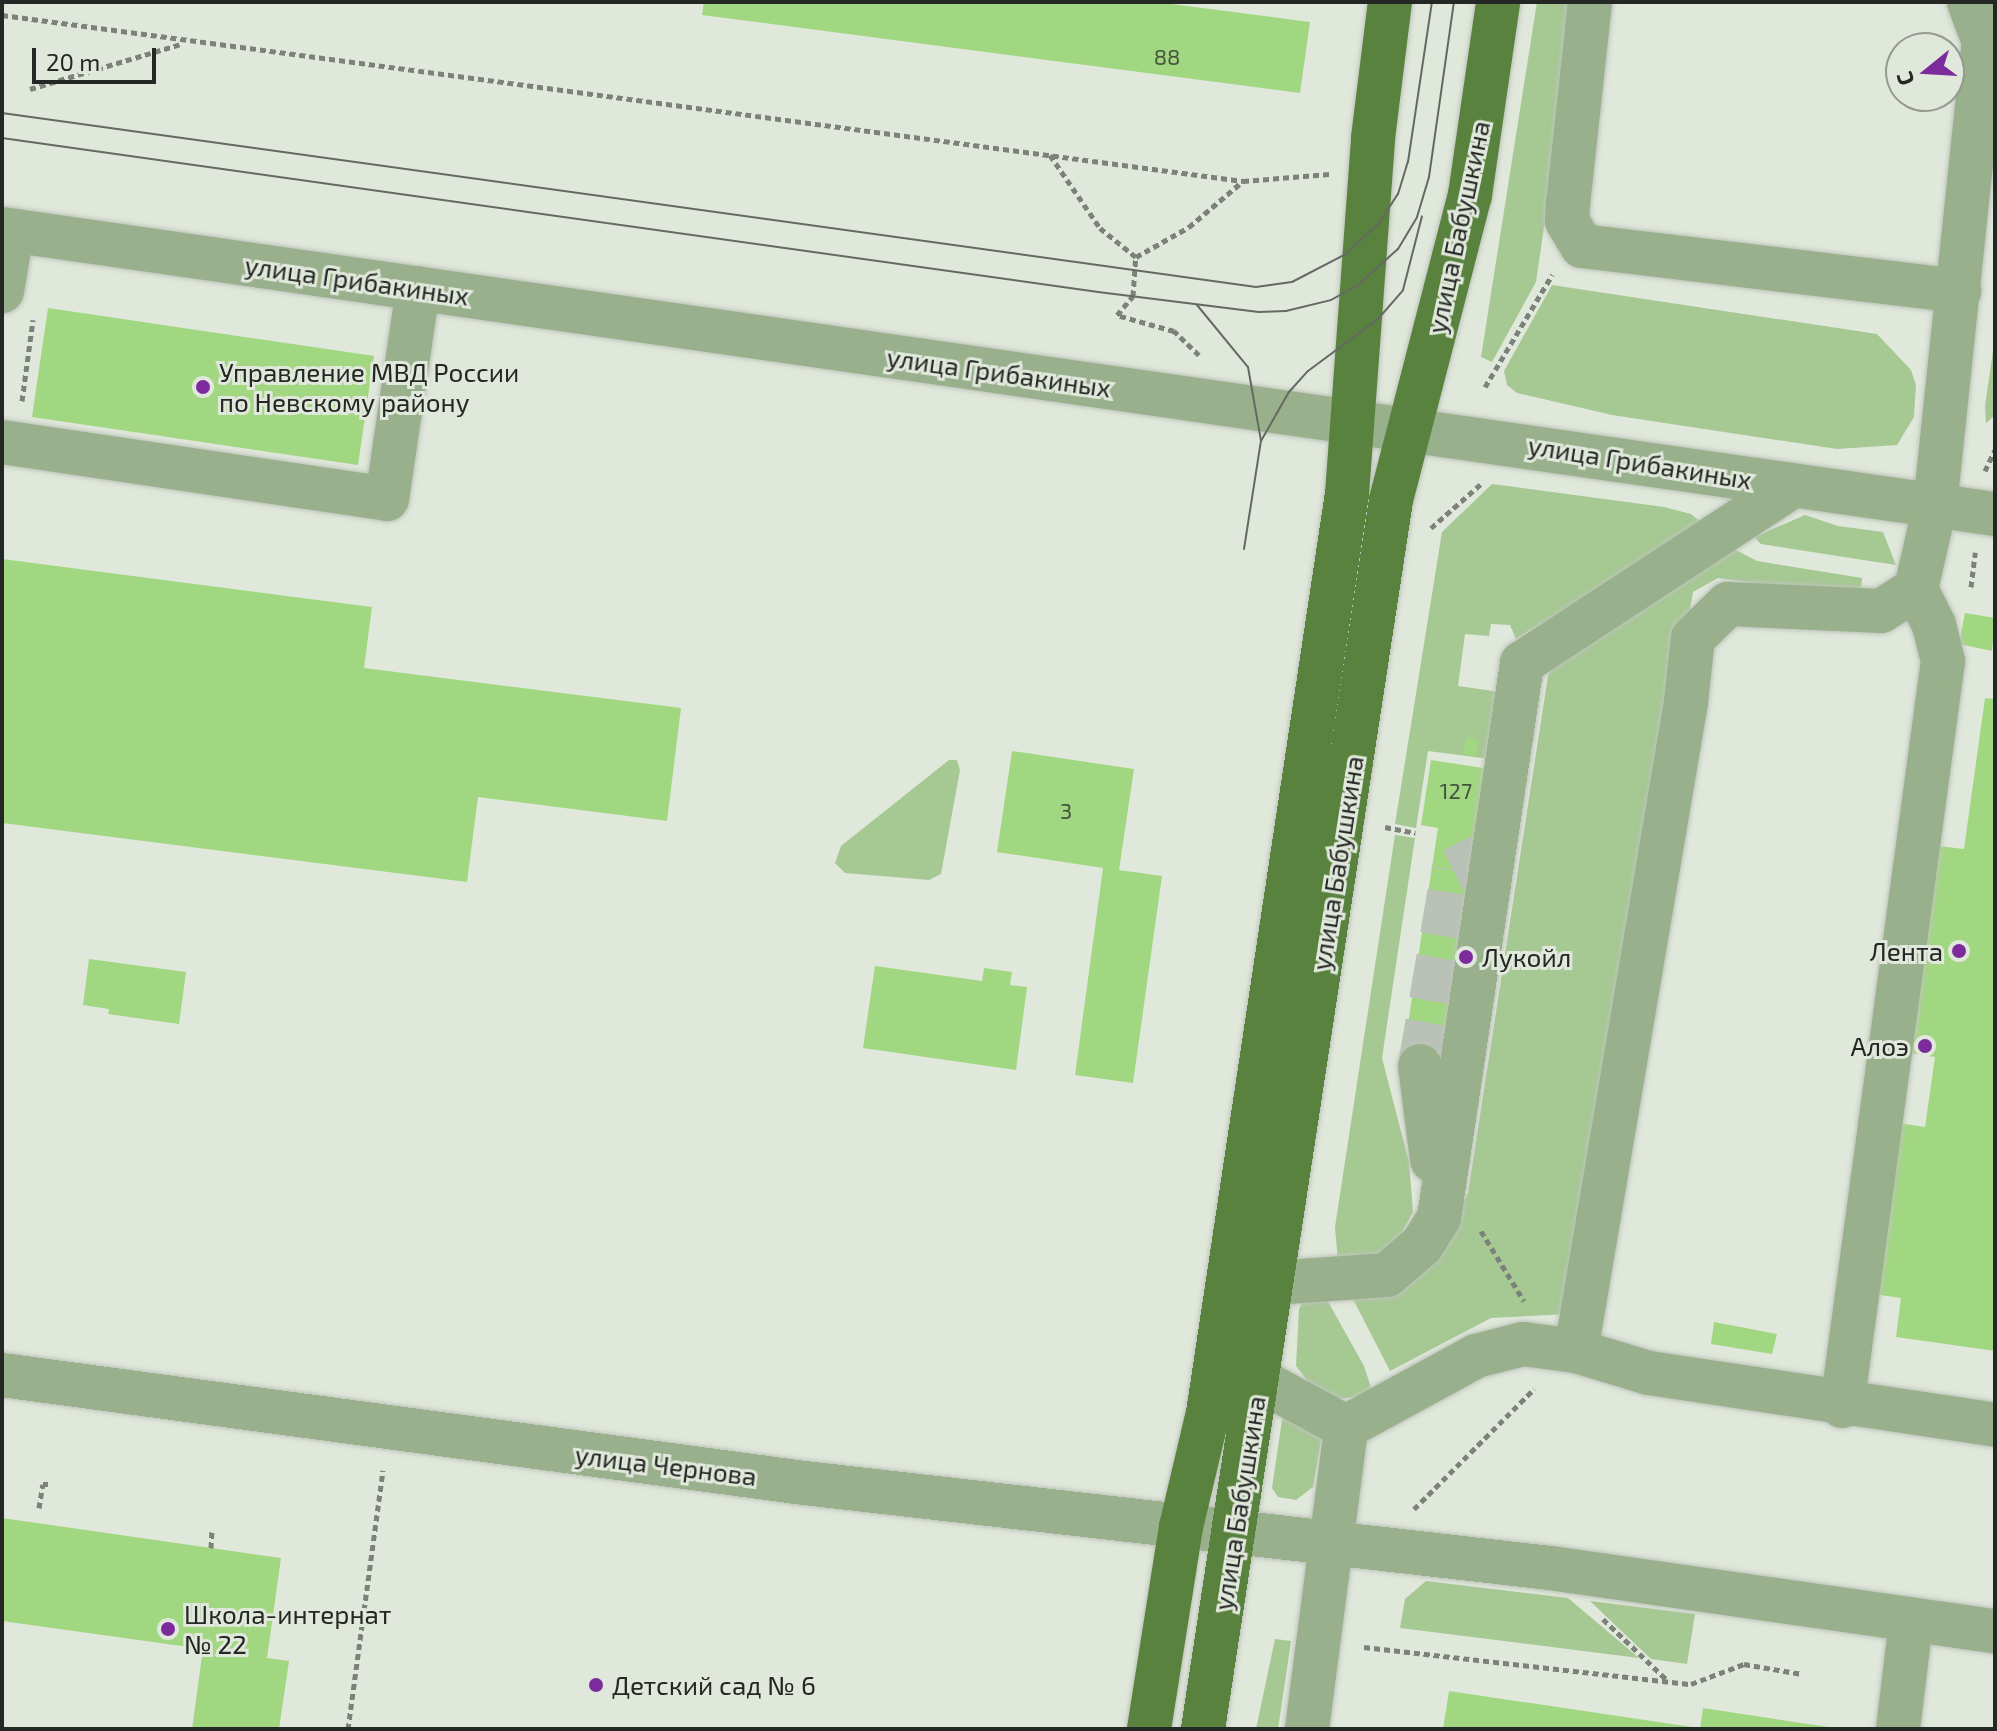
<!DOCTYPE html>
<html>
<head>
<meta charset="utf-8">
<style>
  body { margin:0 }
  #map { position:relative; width:1997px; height:1731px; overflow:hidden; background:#e0e7db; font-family:"Exo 2",sans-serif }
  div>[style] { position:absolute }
  .green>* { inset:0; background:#a6c893 }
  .building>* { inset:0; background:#a2d782 }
  .minor-tunnel>* { height:44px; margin-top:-22px; transform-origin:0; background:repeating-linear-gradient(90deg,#bac1b6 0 44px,transparent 0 66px) }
  .path>* { height:5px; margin-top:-2.5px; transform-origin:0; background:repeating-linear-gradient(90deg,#7c817a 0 6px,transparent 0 10px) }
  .roads { filter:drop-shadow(0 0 2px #bec4ba) drop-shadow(0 0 2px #bec4ba) }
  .minor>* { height:44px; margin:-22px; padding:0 22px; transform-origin:22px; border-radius:22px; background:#99b08c }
  .major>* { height:44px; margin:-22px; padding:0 22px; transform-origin:22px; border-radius:22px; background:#59823e }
  .tram>* { height:2px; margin:-1px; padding:0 1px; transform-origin:1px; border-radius:1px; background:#656963 }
  .dots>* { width:22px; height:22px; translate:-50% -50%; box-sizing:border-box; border:4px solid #e0e7db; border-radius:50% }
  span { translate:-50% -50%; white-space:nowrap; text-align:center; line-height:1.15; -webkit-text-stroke:6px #e0e7db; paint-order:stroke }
  .number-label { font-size:22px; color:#44533b }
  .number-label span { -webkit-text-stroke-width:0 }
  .street-label { font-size:26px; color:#242723 }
  .poi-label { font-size:26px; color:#242723 }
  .left { translate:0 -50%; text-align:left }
  .right { translate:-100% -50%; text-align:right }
  .frame { position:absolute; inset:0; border:4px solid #242723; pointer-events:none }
  .north { position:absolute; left:1885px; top:32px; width:80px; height:80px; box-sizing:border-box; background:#e0e7db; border:2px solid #959a91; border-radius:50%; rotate:252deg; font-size:22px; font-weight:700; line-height:32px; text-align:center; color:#242723 }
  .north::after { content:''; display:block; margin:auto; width:28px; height:36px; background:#7b2b9c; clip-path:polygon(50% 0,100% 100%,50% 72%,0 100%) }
  .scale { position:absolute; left:32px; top:48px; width:124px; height:36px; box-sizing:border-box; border:4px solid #242723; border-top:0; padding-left:10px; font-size:24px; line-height:28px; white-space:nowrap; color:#242723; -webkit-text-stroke:6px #e0e7db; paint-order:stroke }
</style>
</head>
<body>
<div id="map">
  <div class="green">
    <i style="clip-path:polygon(1537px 2px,1577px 2px,1536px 282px,1492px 362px,1481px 357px)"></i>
    <i style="clip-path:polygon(1552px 285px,1877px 334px,1911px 370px,1916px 385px,1914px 417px,1897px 445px,1837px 449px,1612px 415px,1517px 393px,1507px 385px,1504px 371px)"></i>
    <i style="clip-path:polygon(1995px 337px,1995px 415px,1986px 423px,1985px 406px)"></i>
    <i style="clip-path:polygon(1492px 484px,1664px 507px,1691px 514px,1703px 524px,1516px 639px,1510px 625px,1491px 624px,1489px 636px,1465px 634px,1458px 686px,1500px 692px,1490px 759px,1428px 751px,1416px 828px,1395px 824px,1442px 532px)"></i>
    <i style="clip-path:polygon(1805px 515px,1838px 526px,1883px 532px,1896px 565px,1761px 544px,1754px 537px)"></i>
    <i style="clip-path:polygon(1734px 549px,1757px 561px,1862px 578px,1860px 598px,1718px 578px,1693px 592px,1569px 1314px,1491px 1318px,1390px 1371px,1353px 1299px,1405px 1289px,1424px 1271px,1468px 1193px,1548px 676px,1553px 666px)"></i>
    <i style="clip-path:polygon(949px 760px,957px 760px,960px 770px,941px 874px,929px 880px,845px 873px,835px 863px,841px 846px)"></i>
    <i style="clip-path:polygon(1395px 835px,1415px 838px,1382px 1058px,1409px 1162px,1413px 1212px,1398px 1240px,1385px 1251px,1338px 1262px,1335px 1227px)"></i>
    <i style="clip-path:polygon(1326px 1298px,1364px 1366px,1373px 1394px,1340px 1399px,1313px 1388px,1296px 1366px,1299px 1309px,1303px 1301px)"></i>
    <i style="clip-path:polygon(1283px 1413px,1322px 1436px,1313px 1487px,1296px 1500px,1278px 1497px,1272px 1488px)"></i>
    <i style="clip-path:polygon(1426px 1581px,1568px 1598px,1639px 1658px,1400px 1628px,1405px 1599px)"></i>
    <i style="clip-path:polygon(1590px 1601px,1695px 1614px,1687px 1664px,1651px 1659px)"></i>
    <i style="clip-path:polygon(1275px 1639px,1291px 1641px,1278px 1729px,1256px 1729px)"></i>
  </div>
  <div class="building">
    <i style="clip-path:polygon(704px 2px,1156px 2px,1310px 22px,1300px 93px,702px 15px)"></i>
    <i style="clip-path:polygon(48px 308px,374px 356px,358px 465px,32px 417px)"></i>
    <i style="clip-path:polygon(2px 559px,372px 607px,364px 668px,681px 708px,667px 821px,478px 797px,467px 882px,2px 823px)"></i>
    <i style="clip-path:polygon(1965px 613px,1995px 618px,1992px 651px,1959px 644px)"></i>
    <i style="clip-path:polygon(1985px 698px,1995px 699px,1995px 1351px,1896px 1337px,1901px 1298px,1874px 1294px,1899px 1123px,1925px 1127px,1935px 1057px,1909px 1053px,1938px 846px,1964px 849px)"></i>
    <i style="clip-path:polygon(1466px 737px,1479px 740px,1476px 756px,1463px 754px)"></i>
    <i style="clip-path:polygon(1012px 751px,1134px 769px,1119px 870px,1162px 876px,1133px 1083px,1075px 1075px,1103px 868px,997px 852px)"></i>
    <i style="clip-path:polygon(1431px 760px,1489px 769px,1448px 1071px,1402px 1063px,1438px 828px,1421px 825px)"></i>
    <i style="clip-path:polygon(89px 959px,186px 972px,179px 1024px,108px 1014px,109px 1009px,83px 1005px)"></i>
    <i style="clip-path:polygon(875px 966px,982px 981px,984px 968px,1012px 972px,1010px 985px,1027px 987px,1016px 1070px,863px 1048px)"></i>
    <i style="clip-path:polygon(1714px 1322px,1777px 1334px,1772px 1354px,1711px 1344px)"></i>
    <i style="clip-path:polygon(2px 1518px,281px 1558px,267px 1658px,289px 1661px,279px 1729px,192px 1729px,203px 1649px,2px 1621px)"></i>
    <i style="clip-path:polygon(1449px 1691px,1692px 1727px,1692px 1729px,1443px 1729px)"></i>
    <i style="clip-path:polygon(1703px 1708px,1828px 1727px,1828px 1729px,1700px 1729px)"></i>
  </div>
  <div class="minor-tunnel">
    <i style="left:1420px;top:1066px;width:199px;rotate:-80.4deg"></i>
    <i style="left:1453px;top:870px;width:31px;rotate:-27deg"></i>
  </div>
  <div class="path">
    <i style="left:2px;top:15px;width:1252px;rotate:7.62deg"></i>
    <i style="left:1243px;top:181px;width:87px;rotate:-4.6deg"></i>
    <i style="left:30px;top:89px;width:158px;rotate:-16.6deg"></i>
    <i style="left:1050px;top:155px;width:88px;rotate:55.6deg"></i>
    <i style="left:1100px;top:228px;width:46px;rotate:38.9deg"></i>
    <i style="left:1199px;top:355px;width:35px;rotate:-136deg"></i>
    <i style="left:1174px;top:331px;width:59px;rotate:-164.3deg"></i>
    <i style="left:1117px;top:315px;width:25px;rotate:-50deg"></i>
    <i style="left:1133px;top:296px;width:39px;rotate:-86deg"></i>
    <i style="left:1136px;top:257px;width:61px;rotate:-29.5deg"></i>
    <i style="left:1189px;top:227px;width:71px;rotate:-40.4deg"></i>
    <i style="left:1485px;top:387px;width:131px;rotate:-59.1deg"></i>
    <i style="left:22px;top:401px;width:82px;rotate:-82.3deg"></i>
    <i style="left:1985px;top:471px;width:23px;rotate:-65deg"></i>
    <i style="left:1431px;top:528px;width:69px;rotate:-41.5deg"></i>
    <i style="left:1971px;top:587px;width:35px;rotate:-83deg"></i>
    <i style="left:1385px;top:827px;width:31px;rotate:11deg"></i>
    <i style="left:1481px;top:1231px;width:82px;rotate:58.4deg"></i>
    <i style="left:39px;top:1508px;width:24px;rotate:-81deg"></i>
    <i style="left:43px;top:1484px;width:5px"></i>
    <i style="left:1414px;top:1509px;width:170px;rotate:-45deg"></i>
    <i style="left:211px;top:1548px;width:17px;rotate:-87deg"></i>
    <i style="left:1603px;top:1619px;width:90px;rotate:43.6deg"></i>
    <i style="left:1364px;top:1647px;width:329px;rotate:6.5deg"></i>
    <i style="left:1691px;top:1684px;width:57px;rotate:-20.7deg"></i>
    <i style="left:1744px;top:1664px;width:59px;rotate:9.8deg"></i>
    <i style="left:348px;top:1729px;width:261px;rotate:-82.3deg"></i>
  </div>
  <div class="roads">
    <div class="minor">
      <i style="left:1590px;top:2px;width:202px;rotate:96.2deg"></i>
      <i style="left:1568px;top:203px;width:18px;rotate:93deg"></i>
      <i style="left:1567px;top:221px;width:29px;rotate:59deg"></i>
      <i style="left:1582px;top:246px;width:380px;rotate:6.8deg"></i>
      <i style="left:2px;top:229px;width:2013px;rotate:8.14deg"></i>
      <i style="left:2px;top:291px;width:61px;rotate:-80.5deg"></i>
      <i style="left:2px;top:442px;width:389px;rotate:8.4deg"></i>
      <i style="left:387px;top:499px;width:213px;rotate:-81.6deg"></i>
      <i style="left:1420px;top:1066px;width:95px;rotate:82.7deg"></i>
      <i style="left:1273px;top:1283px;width:114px;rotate:-4deg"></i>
      <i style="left:1387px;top:1275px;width:46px;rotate:-40.6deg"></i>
      <i style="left:1422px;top:1245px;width:32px;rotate:-58deg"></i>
      <i style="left:1439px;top:1218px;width:561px;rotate:-81.49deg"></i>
      <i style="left:1522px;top:663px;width:324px;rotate:-33.2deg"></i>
      <i style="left:1576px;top:1351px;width:658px;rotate:-80.38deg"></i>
      <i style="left:1686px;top:702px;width:64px;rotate:-83.8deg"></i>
      <i style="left:1693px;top:638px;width:49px;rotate:-44.2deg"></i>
      <i style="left:1728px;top:604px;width:153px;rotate:2.6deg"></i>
      <i style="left:1881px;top:611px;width:41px;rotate:-32.2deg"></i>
      <i style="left:2px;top:1375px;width:801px;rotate:7.67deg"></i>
      <i style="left:796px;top:1482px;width:759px;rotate:6.51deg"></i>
      <i style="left:1550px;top:1568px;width:449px;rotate:8.1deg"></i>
      <i style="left:1259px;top:1380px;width:99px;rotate:28.4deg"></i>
      <i style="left:1842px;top:1406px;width:752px;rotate:-82.28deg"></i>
      <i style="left:1943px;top:661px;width:37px;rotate:-104deg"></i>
      <i style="left:1934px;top:625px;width:40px;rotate:-116.6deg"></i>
      <i style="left:1916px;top:589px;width:85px;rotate:-77.1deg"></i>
      <i style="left:1935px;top:506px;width:467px;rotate:-84deg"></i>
      <i style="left:1984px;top:42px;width:43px;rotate:-110.6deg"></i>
      <i style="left:1346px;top:1427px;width:148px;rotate:-28.6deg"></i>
      <i style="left:1476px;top:1356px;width:49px;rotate:-14.3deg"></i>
      <i style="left:1523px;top:1344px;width:53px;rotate:7.5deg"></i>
      <i style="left:1576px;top:1351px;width:76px;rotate:16.8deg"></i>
      <i style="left:1649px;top:1373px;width:350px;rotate:8.5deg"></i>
      <i style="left:1307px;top:1729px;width:305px;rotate:-82.6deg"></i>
      <i style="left:1898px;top:1729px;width:108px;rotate:-83.1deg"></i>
    </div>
    <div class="major">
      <i style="left:1149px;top:1729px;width:205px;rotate:-81deg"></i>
      <i style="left:1181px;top:1527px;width:117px;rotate:-76.7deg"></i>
      <i style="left:1208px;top:1413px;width:929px;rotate:-81.4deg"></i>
      <i style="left:1347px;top:494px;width:357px;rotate:-85.8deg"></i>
      <i style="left:1373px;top:138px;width:137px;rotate:-82.9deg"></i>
      <i style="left:1203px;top:1729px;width:1243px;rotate:-81.3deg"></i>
      <i style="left:1391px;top:500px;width:315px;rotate:-75.5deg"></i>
      <i style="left:1470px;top:195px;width:195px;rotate:-81.7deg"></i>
    </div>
  </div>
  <div class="tram">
    <i style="left:2px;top:113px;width:1266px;rotate:7.9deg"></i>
    <i style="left:1256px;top:287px;width:36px;rotate:-8deg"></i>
    <i style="left:1292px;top:282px;width:61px;rotate:-27.4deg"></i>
    <i style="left:1346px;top:254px;width:45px;rotate:-43.2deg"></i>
    <i style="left:1379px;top:223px;width:35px;rotate:-57deg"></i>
    <i style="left:1398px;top:194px;width:34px;rotate:-73deg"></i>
    <i style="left:1408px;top:162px;width:162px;rotate:-81.5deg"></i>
    <i style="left:2px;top:138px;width:1107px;rotate:8deg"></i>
    <i style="left:1098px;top:292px;width:162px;rotate:7.1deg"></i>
    <i style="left:1259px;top:312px;width:27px;rotate:-2deg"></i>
    <i style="left:1286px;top:311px;width:46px;rotate:-13.7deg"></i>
    <i style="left:1331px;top:300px;width:31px;rotate:-29deg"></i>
    <i style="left:1358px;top:285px;width:54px;rotate:-42deg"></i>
    <i style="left:1398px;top:249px;width:37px;rotate:-59deg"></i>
    <i style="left:1417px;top:217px;width:42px;rotate:-73.3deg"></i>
    <i style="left:1429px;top:177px;width:177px;rotate:-81.9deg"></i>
    <i style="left:1197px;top:305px;width:80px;rotate:50.6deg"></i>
    <i style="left:1248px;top:367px;width:75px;rotate:80deg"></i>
    <i style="left:1244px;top:549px;width:109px;rotate:-81.1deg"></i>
    <i style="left:1261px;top:441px;width:56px;rotate:-60.3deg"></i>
    <i style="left:1289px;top:392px;width:28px;rotate:-48deg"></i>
    <i style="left:1308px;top:371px;width:87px;rotate:-36.6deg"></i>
    <i style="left:1378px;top:319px;width:38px;rotate:-49deg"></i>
    <i style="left:1403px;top:290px;width:76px;rotate:-75.6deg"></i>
  </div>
  <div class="dots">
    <i style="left:203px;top:387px;background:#7b2b9c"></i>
    <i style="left:1959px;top:951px;background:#7b2b9c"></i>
    <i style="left:1466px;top:957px;background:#7b2b9c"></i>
    <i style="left:1925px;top:1046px;background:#7b2b9c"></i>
    <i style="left:168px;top:1629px;background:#7b2b9c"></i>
    <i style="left:596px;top:1685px;background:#7b2b9c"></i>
  </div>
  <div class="number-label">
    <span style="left:1167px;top:57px">88</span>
    <span style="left:1456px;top:791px">127</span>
    <span style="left:1066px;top:811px">3</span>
  </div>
  <div class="street-label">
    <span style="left:1458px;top:227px;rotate:-78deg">улица Бабушкина</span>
    <span style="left:357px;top:280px;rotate:8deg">улица Грибакиных</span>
    <span style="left:999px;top:372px;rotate:8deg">улица Грибакиных</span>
    <span style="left:1640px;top:462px;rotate:9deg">улица Грибакиных</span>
    <span style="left:1337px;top:863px;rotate:-81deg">улица Бабушкина</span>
    <span style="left:666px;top:1465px;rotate:7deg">улица Чернова</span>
    <span style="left:1239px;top:1503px;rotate:-81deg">улица Бабушкина</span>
  </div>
  <div class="poi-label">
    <span class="left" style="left:219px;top:387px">Управление МВД России<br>по Невскому району</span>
    <span class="right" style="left:1943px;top:951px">Лента</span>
    <span class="left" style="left:1482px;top:957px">Лукойл</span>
    <span class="right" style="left:1909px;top:1046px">Алоэ</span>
    <span class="left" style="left:184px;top:1629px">Школа-интернат<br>№ 22</span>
    <span class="left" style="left:612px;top:1685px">Детский сад № 6</span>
  </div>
  <div class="frame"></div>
  <div class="north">С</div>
  <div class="scale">20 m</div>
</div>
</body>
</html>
